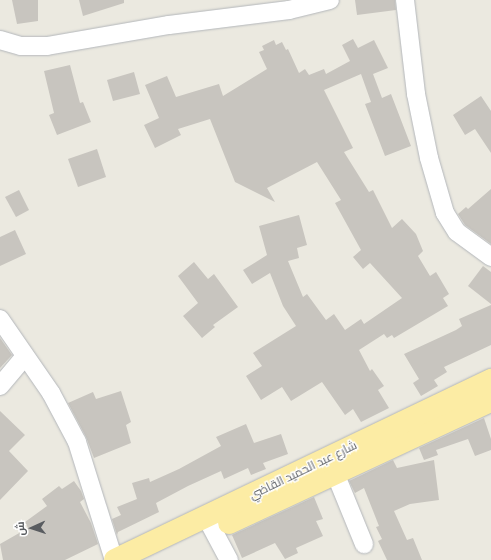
<!DOCTYPE html>
<html>
<head>
<meta charset="utf-8">
<style>
  body { margin:0 }
  #map { position:relative; width:491px; height:560px; overflow:hidden; background:#ebe9e0; font-family:"Golos Text",Cairo,sans-serif }
  div>[style] { position:absolute }
  .building>* { inset:0; background:#c8c5bf }
  .roads { filter:drop-shadow(0 0 1px #b3b6ba) drop-shadow(0 0 1px #b3b6ba) }
  .minor>* { height:18px; margin:-9px; padding:0 9px; transform-origin:9px; border-radius:9px; background:#fff }
  .major>* { height:22px; margin:-11px; padding:0 11px; transform-origin:11px; border-radius:11px; background:#fceca4 }
  span { translate:-50% -50%; white-space:nowrap; text-align:center; line-height:1.15; -webkit-text-stroke:3px #fff; paint-order:stroke }
  .street-label { font-size:12px; color:#595c60 }
  .north { position:absolute; left:12px; top:508px; width:40px; height:40px; -webkit-text-stroke:3px #fff; paint-order:stroke; rotate:267deg; font-size:11px; font-weight:700; line-height:16px; text-align:center; color:#595c60 }
  .north::after { content:''; display:block; margin:auto; width:14px; height:18px; background:#595c60; clip-path:polygon(50% 0,100% 100%,50% 72%,0 100%) }
</style>
</head>
<body>
<div id="map">
  <div class="building">
    <i style="clip-path:polygon(12px 0,38px 0,38px 21px,17px 24px)"></i>
    <i style="clip-path:polygon(79px 0,124px 0,124px 3px,83px 16px)"></i>
    <i style="clip-path:polygon(355px 0,395px 0,396px 10px,357px 15px)"></i>
    <i style="clip-path:polygon(353px 39px,358px 48px,374px 40px,388px 68px,373px 74px,382px 98px,391px 94px,411px 146px,385px 156px,365px 104px,371px 102px,361px 74px,324px 90px,353px 148px,344px 152px,369px 192px,373px 190px,392px 228px,402px 219px,416px 234px,423px 251px,418px 256px,430px 276px,436px 272px,449px 294px,443px 298px,448px 306px,394px 338px,392px 335px,387px 338px,384px 334px,359px 350px,370px 371px,372px 369px,384px 386px,378px 390px,389px 408px,361px 422px,353px 409px,345px 415px,322px 382px,291px 401px,282px 387px,261px 400px,246px 376px,262px 366px,253px 353px,296px 326px,283px 306px,270px 273px,252px 284px,243px 270px,267px 255px,259px 226px,299px 215px,307px 245px,297px 248px,299px 258px,288px 261px,303px 297px,307px 294px,326px 320px,334px 314px,345px 330px,361px 319px,364px 324px,402px 298px,370px 263px,363px 269px,353px 257px,361px 250px,335px 203px,341px 200px,317px 162px,267px 188px,275px 202px,235px 182px,210px 119px,178px 129px,181px 135px,155px 148px,144px 125px,159px 118px,145px 85px,167px 76px,176px 97px,219px 84px,223px 96px,267px 69px,259px 52px,264px 50px,262px 46px,274px 40px,276px 45px,282px 42px,286px 50px,288px 49px,299px 73px,305px 69px,309px 75px,324px 69px,326px 74px,350px 61px,342px 45px)"></i>
    <i style="clip-path:polygon(70px 65px,80px 103px,83px 102px,91px 122px,57px 135px,49px 115px,54px 113px,44px 71px)"></i>
    <i style="clip-path:polygon(134px 72px,140px 94px,113px 101px,107px 80px)"></i>
    <i style="clip-path:polygon(481px 96px,491px 111px,491px 153px,475px 129px,465px 135px,453px 115px)"></i>
    <i style="clip-path:polygon(97px 149px,106px 177px,78px 187px,68px 159px)"></i>
    <i style="clip-path:polygon(491px 189px,491px 244px,465px 225px,458px 214px,466px 207px,468px 209px)"></i>
    <i style="clip-path:polygon(19px 190px,29px 210px,16px 217px,5px 197px)"></i>
    <i style="clip-path:polygon(15px 230px,26px 254px,0 266px,0 237px)"></i>
    <i style="clip-path:polygon(194px 262px,208px 279px,214px 274px,238px 307px,213px 325px,215px 327px,202px 338px,183px 316px,198px 303px,178px 276px)"></i>
    <i style="clip-path:polygon(483px 266px,491px 272px,491px 304px,468px 286px)"></i>
    <i style="clip-path:polygon(491px 305px,491px 345px,444px 367px,447px 372px,434px 380px,438px 386px,421px 396px,413px 383px,419px 379px,404px 354px,456px 330px,462px 326px,459px 319px)"></i>
    <i style="clip-path:polygon(0 338px,12px 355px,0 368px)"></i>
    <i style="clip-path:polygon(121px 391px,131px 422px,126px 425px,131px 443px,94px 458px,86px 437px,68px 403px,93px 392px,96px 399px)"></i>
    <i style="clip-path:polygon(0 411px,25px 435px,9px 451px,28px 471px,0 500px)"></i>
    <i style="clip-path:polygon(484px 418px,491px 439px,491px 450px,475px 456px,468px 439px,436px 450px,438px 455px,424px 460px,419px 448px)"></i>
    <i style="clip-path:polygon(246px 424px,254px 443px,281px 434px,288px 454px,263px 463px,266px 469px,251px 475px,248px 468px,224px 479px,221px 471px,188px 486px,156px 503px,159px 512px,118px 532px,117px 535px,112px 519px,121px 515px,117px 507px,137px 499px,132px 483px,149px 478px,150px 482px,179px 469px,221px 446px,216px 437px)"></i>
    <i style="clip-path:polygon(393px 460px,397px 468px,434px 460px,439px 500px,410px 504px,394px 511px,407px 540px,413px 538px,422px 560px,387px 560px,378px 541px,382px 539px,376px 527px,379px 526px,364px 488px,355px 493px,349px 481px)"></i>
    <i style="clip-path:polygon(74px 481px,81px 491px,84px 499px,80px 502px,91px 523px,98px 544px,65px 560px,3px 560px,0 544px,28px 528px,25px 522px,47px 506px,42px 499px,59px 486px,62px 489px)"></i>
    <i style="clip-path:polygon(314px 497px,323px 519px,316px 521px,323px 536px,296px 548px,298px 553px,285px 559px,275px 543px,242px 558px,232px 535px)"></i>
  </div>
  <div class="roads">
    <div class="minor">
      <i style="left:405px;top:0;width:95px;rotate:83.3deg"></i>
      <i style="left:416px;top:94px;width:65px;rotate:78.5deg"></i>
      <i style="left:429px;top:158px;width:57px;rotate:73.8deg"></i>
      <i style="left:445px;top:213px;width:22px;rotate:58deg"></i>
      <i style="left:457px;top:232px;width:42px;rotate:36.3deg"></i>
      <i style="left:0;top:40px;width:22px;rotate:16deg"></i>
      <i style="left:21px;top:46px;width:26px"></i>
      <i style="left:47px;top:46px;width:124px;rotate:-9.8deg"></i>
      <i style="left:169px;top:25px;width:121px;rotate:-7.1deg"></i>
      <i style="left:289px;top:10px;width:42px;rotate:-13.7deg"></i>
      <i style="left:0;top:319px;width:90px;rotate:55.4deg"></i>
      <i style="left:51px;top:393px;width:55px;rotate:62deg"></i>
      <i style="left:77px;top:442px;width:124px;rotate:72.6deg"></i>
      <i style="left:0;top:386px;width:39px;rotate:-50deg"></i>
      <i style="left:335px;top:473px;width:77px;rotate:67.8deg"></i>
      <i style="left:206px;top:517px;width:49px;rotate:61.9deg"></i>
    </div>
    <div class="major">
      <i style="left:229px;top:523px;width:289px;rotate:-25deg"></i>
      <i style="left:115px;top:560px;width:417px;rotate:-25.6deg"></i>
    </div>
  </div>
  <div class="street-label">
    <span style="left:303px;top:470px;rotate:-26deg">شارع عبد الحميد القاضي</span>
  </div>
  <div class="north">ش</div>
</div>
</body>
</html>
